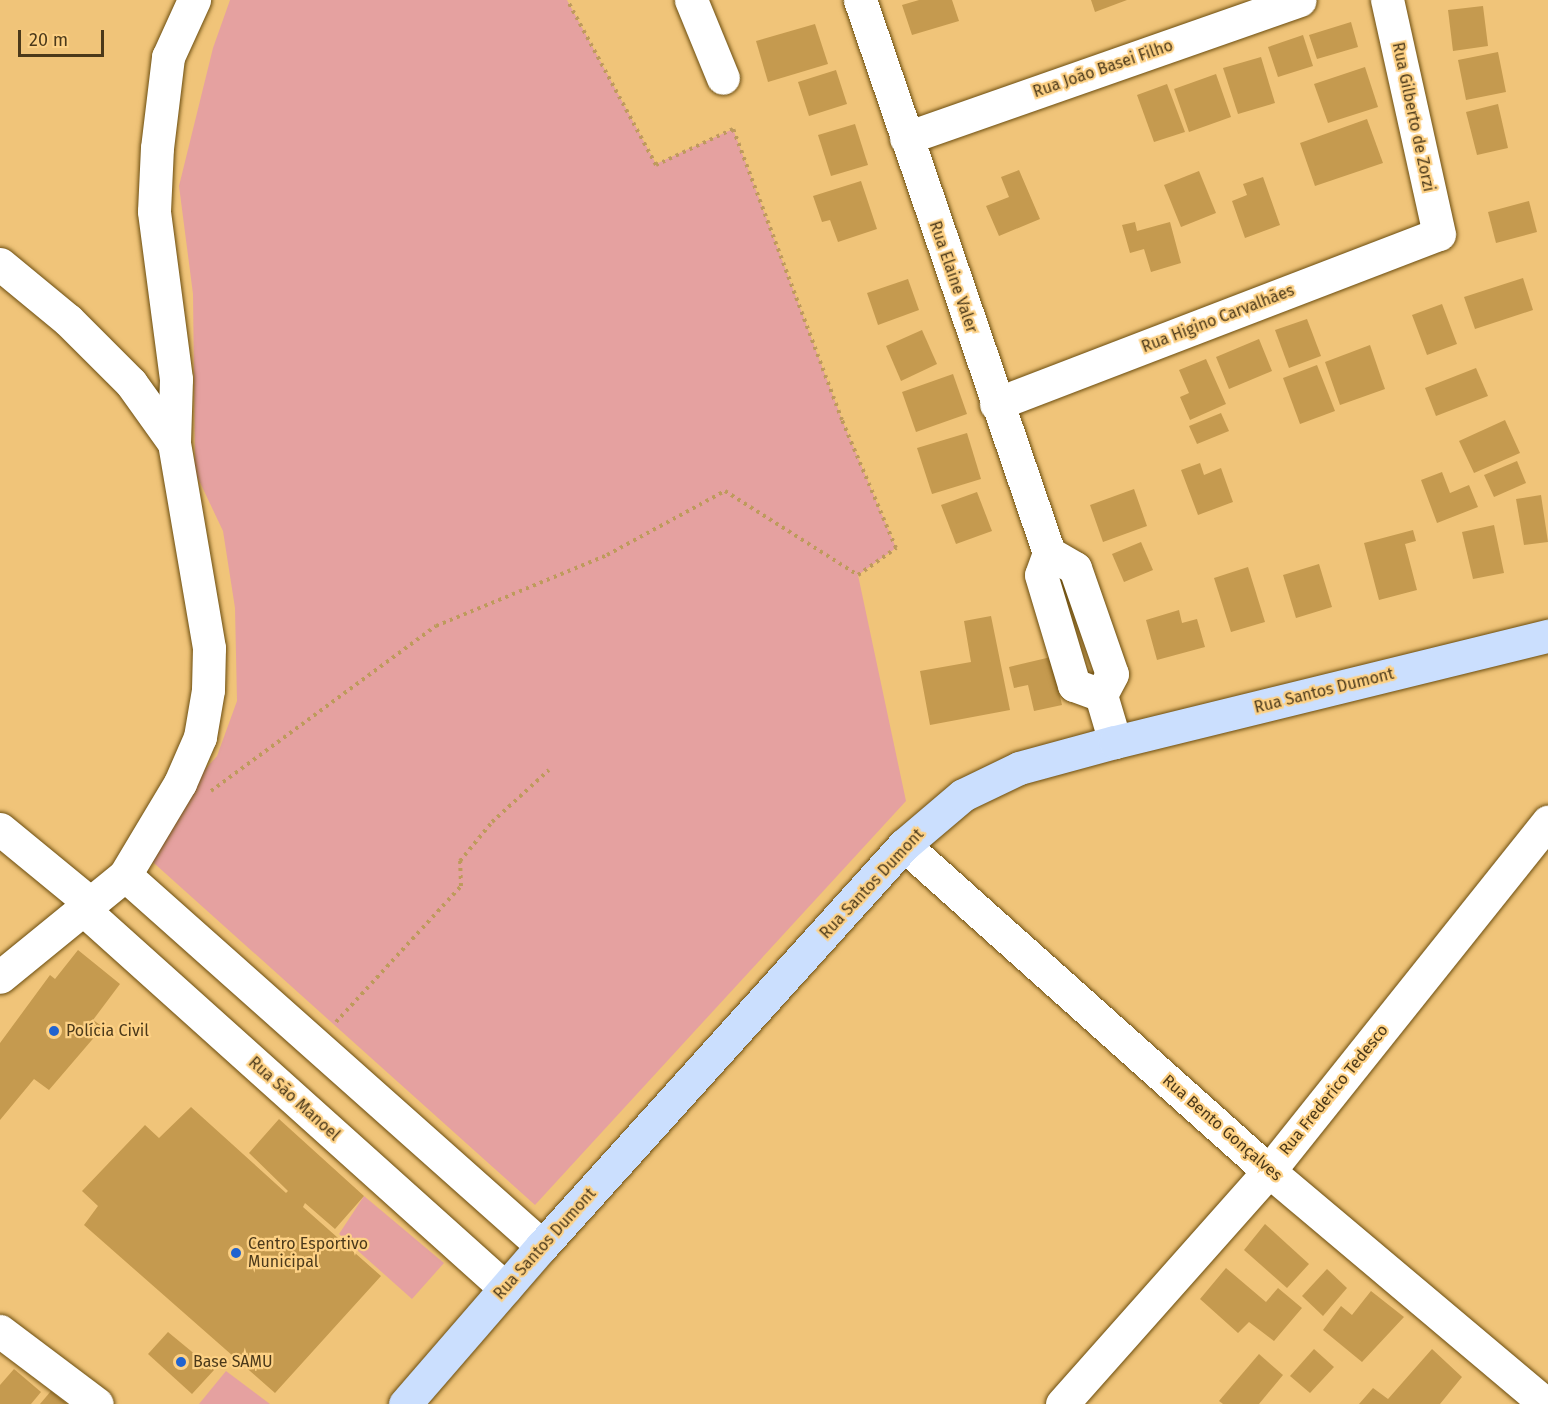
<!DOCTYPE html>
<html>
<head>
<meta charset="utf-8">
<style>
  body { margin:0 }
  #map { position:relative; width:1548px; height:1404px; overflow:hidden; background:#f0c479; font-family:"Fira Sans",sans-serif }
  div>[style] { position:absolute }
  .green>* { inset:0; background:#e5a1a0 }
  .building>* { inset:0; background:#c59a4f }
  .path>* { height:4px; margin-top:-2px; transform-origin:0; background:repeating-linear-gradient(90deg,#be9a5c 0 3px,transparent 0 7.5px) }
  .roads { filter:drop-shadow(0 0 2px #6b4d0f) drop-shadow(0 0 2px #6b4d0f) }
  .minor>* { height:33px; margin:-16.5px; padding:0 16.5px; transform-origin:16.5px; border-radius:16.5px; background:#fff }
  .major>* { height:33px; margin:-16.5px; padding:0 16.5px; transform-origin:16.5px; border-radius:16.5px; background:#cbdffe }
  .dots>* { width:16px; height:16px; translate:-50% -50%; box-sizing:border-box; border:3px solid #fdd185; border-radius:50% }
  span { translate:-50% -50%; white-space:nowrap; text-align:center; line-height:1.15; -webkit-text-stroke:4.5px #fdd185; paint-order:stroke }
  .street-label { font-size:16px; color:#4b391a }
  .poi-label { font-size:16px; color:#4b391a }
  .left { translate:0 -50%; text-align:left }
  .scale { position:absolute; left:18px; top:30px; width:86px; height:27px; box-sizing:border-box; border:3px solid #4b391a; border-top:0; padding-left:8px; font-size:18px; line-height:21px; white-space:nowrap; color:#4b391a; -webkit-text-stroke:4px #fdd185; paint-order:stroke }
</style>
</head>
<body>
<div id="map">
  <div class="green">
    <i style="clip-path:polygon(230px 0,567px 0,656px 164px,733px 129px,842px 420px,896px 548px,858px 575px,906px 801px,535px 1205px,136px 847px,217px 756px,237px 701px,235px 608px,223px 531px,195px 472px,193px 294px,179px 186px,213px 48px)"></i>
    <i style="clip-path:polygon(364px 1196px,444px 1263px,412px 1299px,339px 1234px)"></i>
    <i style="clip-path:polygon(226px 1371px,270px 1404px,199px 1404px)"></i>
  </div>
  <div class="building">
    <i style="clip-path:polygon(919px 0,952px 0,959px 21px,912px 35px,902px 5px)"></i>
    <i style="clip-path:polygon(1091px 0,1127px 0,1095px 12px)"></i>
    <i style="clip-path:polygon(1483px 6px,1488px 46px,1453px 51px,1448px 10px)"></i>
    <i style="clip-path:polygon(1351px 22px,1358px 47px,1317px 59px,1309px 35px)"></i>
    <i style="clip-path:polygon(815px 24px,828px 64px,768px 82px,756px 41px)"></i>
    <i style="clip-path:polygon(1303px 35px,1313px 66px,1278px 77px,1268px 47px)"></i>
    <i style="clip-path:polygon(1498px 52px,1506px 92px,1466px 100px,1458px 60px)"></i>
    <i style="clip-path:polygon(1261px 57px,1275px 103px,1238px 114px,1223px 68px)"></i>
    <i style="clip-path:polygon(1365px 67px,1378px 107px,1328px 123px,1314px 84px)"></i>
    <i style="clip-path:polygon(836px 70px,847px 104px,809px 116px,798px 82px)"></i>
    <i style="clip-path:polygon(1216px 74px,1231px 117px,1189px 132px,1174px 89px)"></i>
    <i style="clip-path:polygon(1167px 84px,1185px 132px,1154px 142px,1137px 95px)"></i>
    <i style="clip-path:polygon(1498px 104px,1508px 148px,1477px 155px,1466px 112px)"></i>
    <i style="clip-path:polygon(1367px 119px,1383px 163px,1315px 186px,1300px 143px)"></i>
    <i style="clip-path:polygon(855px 124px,868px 165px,831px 176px,818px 135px)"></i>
    <i style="clip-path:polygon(1019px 170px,1040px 219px,999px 236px,986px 206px,1009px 197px,1001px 177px)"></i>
    <i style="clip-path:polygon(1199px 171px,1216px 213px,1181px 227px,1164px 185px)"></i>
    <i style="clip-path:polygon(1263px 177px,1280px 225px,1245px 238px,1232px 201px,1247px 195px,1243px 184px)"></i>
    <i style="clip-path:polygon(861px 181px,877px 229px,838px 242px,830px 220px,822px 222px,813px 196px)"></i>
    <i style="clip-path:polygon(1529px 201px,1537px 232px,1496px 243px,1488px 212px)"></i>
    <i style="clip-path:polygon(1135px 222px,1137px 231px,1170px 222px,1181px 263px,1151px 272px,1144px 249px,1130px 253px,1122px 225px)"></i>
    <i style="clip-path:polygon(1523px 278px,1533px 310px,1475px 329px,1464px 297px)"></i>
    <i style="clip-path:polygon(908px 279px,919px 310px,878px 325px,867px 293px)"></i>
    <i style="clip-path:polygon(1442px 304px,1457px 344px,1427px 355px,1412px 315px)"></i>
    <i style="clip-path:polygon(1307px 319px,1321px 356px,1289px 368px,1275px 330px)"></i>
    <i style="clip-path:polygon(922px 330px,937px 364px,901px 381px,886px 346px)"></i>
    <i style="clip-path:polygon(1259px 339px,1272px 371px,1229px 389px,1216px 357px)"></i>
    <i style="clip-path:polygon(1370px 345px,1385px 389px,1340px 405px,1325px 362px)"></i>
    <i style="clip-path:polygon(1206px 359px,1226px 404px,1190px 420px,1180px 397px,1189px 393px,1179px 370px)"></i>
    <i style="clip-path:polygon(1317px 365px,1335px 411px,1300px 424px,1283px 378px)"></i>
    <i style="clip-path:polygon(1476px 368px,1488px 396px,1436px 416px,1425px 388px)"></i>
    <i style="clip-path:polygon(953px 374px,967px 414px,916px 432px,902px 392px)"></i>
    <i style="clip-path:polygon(1221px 413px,1229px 431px,1197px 444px,1189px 426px)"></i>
    <i style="clip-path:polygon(1505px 420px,1520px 453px,1474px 473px,1459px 441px)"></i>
    <i style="clip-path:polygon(967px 433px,981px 479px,932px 494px,917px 448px)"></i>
    <i style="clip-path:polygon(1517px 461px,1526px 483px,1494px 497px,1484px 475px)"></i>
    <i style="clip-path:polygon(1200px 463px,1204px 475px,1221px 468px,1233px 502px,1198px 515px,1181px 470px)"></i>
    <i style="clip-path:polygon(1442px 472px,1450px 493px,1469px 485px,1478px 507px,1437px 523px,1421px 480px)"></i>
    <i style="clip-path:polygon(1134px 489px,1147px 526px,1103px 542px,1090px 505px)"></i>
    <i style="clip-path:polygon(977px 492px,992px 531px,956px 544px,941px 505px)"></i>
    <i style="clip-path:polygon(1541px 495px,1548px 542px,1524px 545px,1516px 499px)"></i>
    <i style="clip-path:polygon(1494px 525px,1504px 573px,1473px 579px,1462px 532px)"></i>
    <i style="clip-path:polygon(1413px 530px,1416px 541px,1405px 544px,1417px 590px,1379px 600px,1364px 543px)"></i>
    <i style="clip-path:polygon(1141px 542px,1153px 570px,1124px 582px,1112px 554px)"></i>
    <i style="clip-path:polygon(1319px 564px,1332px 607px,1296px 618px,1283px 575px)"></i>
    <i style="clip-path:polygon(1248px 567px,1265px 622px,1231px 632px,1214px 578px)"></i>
    <i style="clip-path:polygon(1179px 610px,1182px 623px,1197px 619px,1205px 647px,1157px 660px,1146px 620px)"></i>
    <i style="clip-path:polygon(991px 616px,1010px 710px,930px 725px,920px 671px,971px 662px,964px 621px)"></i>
    <i style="clip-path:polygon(1051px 657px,1062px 705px,1034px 711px,1028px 685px,1014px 688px,1009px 667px)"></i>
    <i style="clip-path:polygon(78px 950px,120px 984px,93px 1020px,103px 1027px,49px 1090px,34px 1079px,0 1120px,0 1043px,50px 975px,55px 979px)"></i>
    <i style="clip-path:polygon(191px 1107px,286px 1193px,288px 1191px,249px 1153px,279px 1119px,364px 1196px,335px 1229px,305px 1203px,303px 1207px,381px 1276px,275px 1393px,84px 1225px,98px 1206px,82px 1191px,145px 1125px,159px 1138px)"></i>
    <i style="clip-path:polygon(1265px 1224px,1309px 1264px,1287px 1288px,1244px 1250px)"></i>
    <i style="clip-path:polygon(1226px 1268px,1266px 1302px,1278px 1288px,1302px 1308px,1274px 1341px,1249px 1322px,1238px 1333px,1200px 1299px)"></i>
    <i style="clip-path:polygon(1327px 1269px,1347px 1288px,1323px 1316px,1302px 1296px)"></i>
    <i style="clip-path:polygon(1371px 1291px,1404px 1317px,1362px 1362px,1323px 1330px,1341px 1306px,1352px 1315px)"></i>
    <i style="clip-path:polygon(168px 1332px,214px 1370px,192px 1394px,148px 1354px)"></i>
    <i style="clip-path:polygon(1314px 1349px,1334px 1367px,1310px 1393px,1290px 1376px)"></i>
    <i style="clip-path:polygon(1432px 1349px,1462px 1377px,1440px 1404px,1359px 1404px,1373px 1388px,1388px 1399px)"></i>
    <i style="clip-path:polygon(1259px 1354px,1283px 1375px,1259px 1404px,1223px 1404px,1219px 1401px)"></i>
    <i style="clip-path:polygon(14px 1369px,41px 1392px,31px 1404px,0 1404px,0 1385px)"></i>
    <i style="clip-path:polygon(51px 1391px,67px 1404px,40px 1404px)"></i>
  </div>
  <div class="path">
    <i style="left:211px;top:791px;width:279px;rotate:-36.3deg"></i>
    <i style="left:436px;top:626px;width:185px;rotate:-22.5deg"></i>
    <i style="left:607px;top:555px;width:134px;rotate:-28.5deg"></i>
    <i style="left:725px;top:491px;width:157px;rotate:32.3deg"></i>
    <i style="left:858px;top:575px;width:47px;rotate:-35.4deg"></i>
    <i style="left:896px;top:548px;width:139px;rotate:-112.9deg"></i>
    <i style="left:842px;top:420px;width:311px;rotate:-110.5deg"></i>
    <i style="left:733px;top:129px;width:85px;rotate:154.9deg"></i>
    <i style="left:656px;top:165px;width:187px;rotate:-118.3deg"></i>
    <i style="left:336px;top:1022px;width:185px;rotate:-47.4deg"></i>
    <i style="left:461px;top:886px;width:25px;rotate:-92deg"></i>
    <i style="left:460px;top:861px;width:50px;rotate:-50.6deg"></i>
    <i style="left:492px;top:822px;width:77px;rotate:-42.4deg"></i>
  </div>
  <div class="roads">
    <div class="minor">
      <i style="left:691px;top:0;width:84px;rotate:67.7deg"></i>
      <i style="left:860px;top:0;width:584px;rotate:71.13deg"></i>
      <i style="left:1049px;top:553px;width:30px;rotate:30deg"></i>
      <i style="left:1075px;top:568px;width:112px;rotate:70.8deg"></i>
      <i style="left:1112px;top:674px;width:24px;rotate:118deg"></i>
      <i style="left:906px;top:138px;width:417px;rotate:-19.3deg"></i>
      <i style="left:0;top:264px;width:88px;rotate:39.5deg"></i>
      <i style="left:68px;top:320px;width:89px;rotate:45deg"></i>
      <i style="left:131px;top:383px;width:74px;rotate:54.4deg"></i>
      <i style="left:174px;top:443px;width:208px;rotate:80.3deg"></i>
      <i style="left:209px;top:648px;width:42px;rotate:91.4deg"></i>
      <i style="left:208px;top:690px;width:48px;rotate:99.7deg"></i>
      <i style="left:200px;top:737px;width:50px;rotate:113.5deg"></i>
      <i style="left:180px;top:783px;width:107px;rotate:120.9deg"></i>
      <i style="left:125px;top:875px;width:161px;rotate:140.8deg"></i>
      <i style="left:996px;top:404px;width:474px;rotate:-21deg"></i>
      <i style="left:1439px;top:234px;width:240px;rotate:-102.5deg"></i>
      <i style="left:174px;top:443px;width:64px;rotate:-88.2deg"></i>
      <i style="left:176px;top:379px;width:169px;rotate:-97.5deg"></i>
      <i style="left:154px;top:211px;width:63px;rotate:-87.3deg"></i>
      <i style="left:157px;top:148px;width:92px;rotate:-83.1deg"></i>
      <i style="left:168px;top:57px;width:63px;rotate:-65.5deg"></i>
      <i style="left:1049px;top:553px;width:23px;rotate:110deg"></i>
      <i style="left:1041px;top:575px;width:115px;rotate:73.3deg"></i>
      <i style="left:1074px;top:685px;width:29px;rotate:20deg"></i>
      <i style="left:1101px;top:695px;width:49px;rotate:73.4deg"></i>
      <i style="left:0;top:829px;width:115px;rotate:39.4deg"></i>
      <i style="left:904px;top:845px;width:489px;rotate:41.8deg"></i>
      <i style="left:1269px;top:1171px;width:362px;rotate:40.1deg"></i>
      <i style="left:125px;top:875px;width:558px;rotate:41.66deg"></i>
      <i style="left:84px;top:910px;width:566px;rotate:41.92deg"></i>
      <i style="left:0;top:1331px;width:121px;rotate:37deg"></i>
      <i style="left:1062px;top:1404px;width:312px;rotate:-48.4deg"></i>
      <i style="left:1269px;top:1171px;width:447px;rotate:-51.4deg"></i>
    </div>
    <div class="major">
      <i style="left:405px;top:1404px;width:209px;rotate:-49.1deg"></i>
      <i style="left:542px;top:1246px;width:540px;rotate:-47.93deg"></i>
      <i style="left:904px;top:845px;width:77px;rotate:-40.3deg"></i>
      <i style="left:963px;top:795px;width:62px;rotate:-25.7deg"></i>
      <i style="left:1019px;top:768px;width:99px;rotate:-15.2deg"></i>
      <i style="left:1115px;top:742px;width:446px;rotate:-13.8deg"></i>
    </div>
  </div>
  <div class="dots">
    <i style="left:54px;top:1031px;background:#2163cf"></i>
    <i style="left:236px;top:1253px;background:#2163cf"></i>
    <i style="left:181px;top:1362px;background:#2163cf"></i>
  </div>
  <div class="street-label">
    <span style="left:1103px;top:69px;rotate:-19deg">Rua João Basei Filho</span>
    <span style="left:1413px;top:117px;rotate:78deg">Rua Gilberto de Zorzi</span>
    <span style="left:953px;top:277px;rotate:71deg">Rua Elaine Valer</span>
    <span style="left:1218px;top:319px;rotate:-21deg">Rua Higino Carvalhães</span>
    <span style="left:1324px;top:691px;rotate:-14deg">Rua Santos Dumont</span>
    <span style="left:872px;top:884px;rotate:-47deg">Rua Santos Dumont</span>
    <span style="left:1334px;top:1090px;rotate:-51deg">Rua Frederico Tedesco</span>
    <span style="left:294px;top:1099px;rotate:42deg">Rua São Manoel</span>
    <span style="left:1222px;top:1128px;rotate:41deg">Rua Bento Gonçalves</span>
    <span style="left:545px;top:1244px;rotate:-48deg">Rua Santos Dumont</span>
  </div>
  <div class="poi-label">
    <span class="left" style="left:66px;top:1031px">Polícia Civil</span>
    <span class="left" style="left:248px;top:1253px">Centro Esportivo<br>Municipal</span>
    <span class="left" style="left:193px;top:1362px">Base SAMU</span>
  </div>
  <div class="scale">20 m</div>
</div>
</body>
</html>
